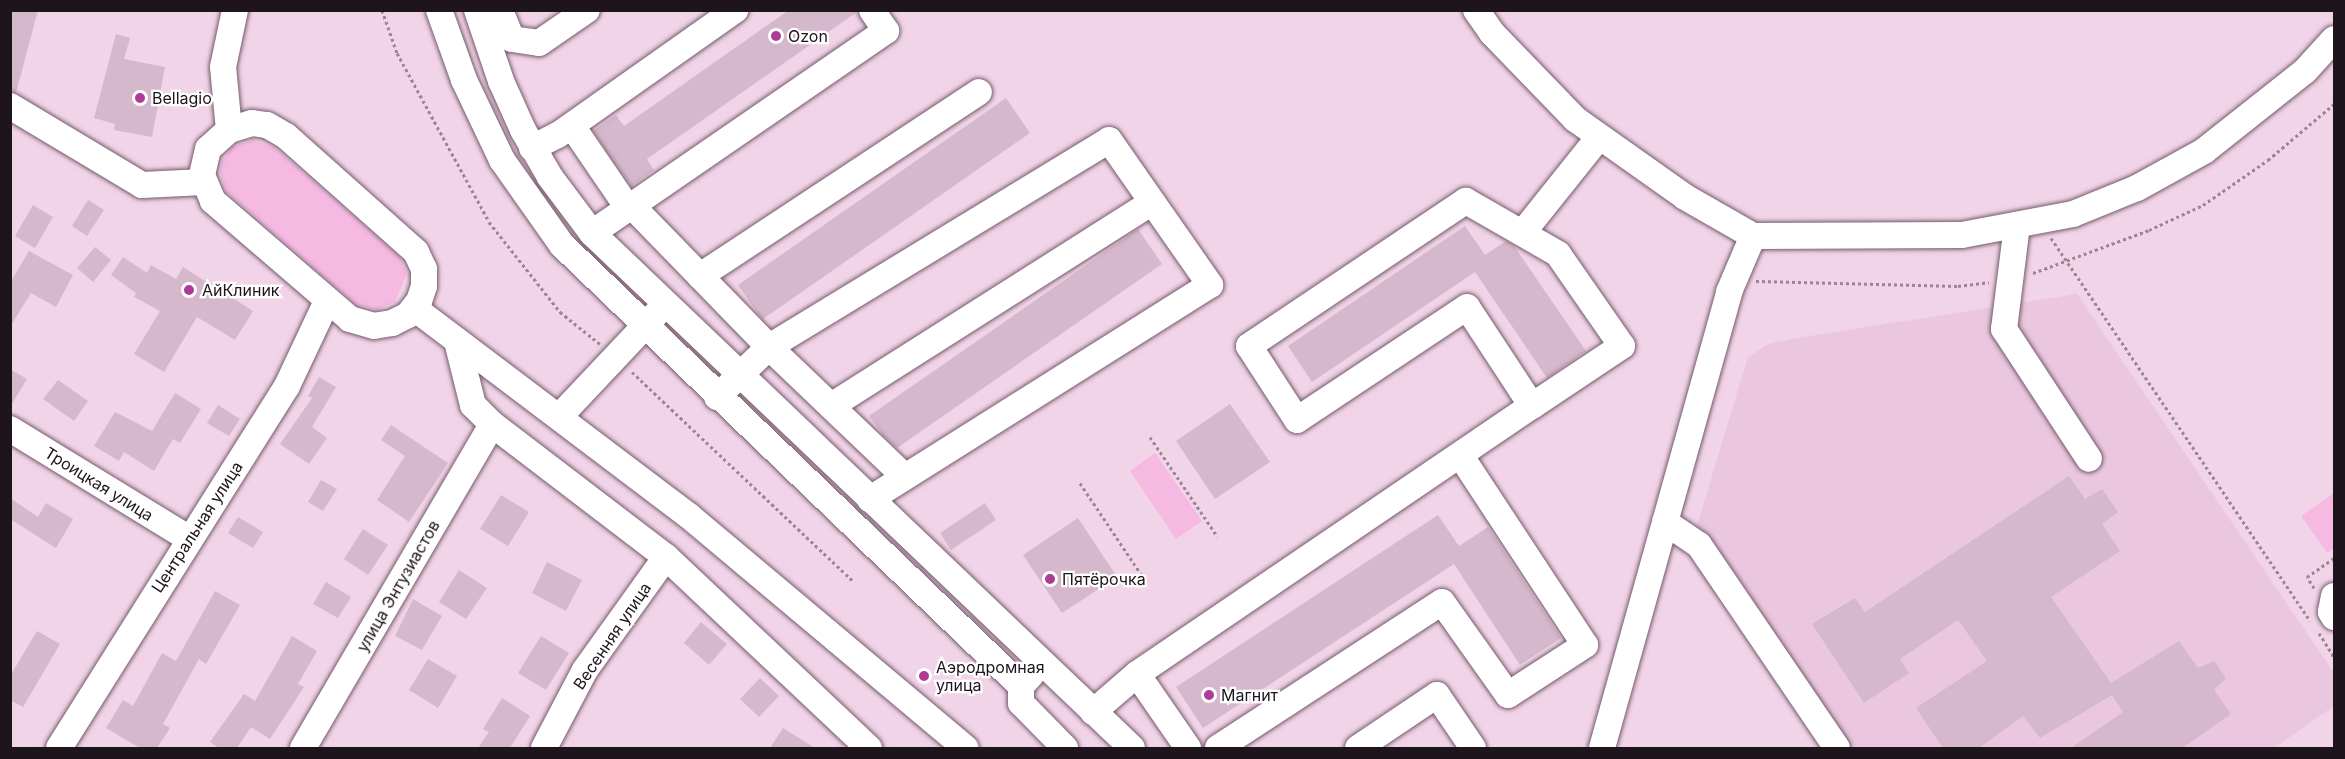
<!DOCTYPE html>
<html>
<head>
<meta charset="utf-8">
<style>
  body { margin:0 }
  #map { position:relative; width:2345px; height:759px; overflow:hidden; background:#f2d4e8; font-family:Inter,sans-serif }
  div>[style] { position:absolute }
  .built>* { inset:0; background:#ebc6df }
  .green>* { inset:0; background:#f6b9e2 }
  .building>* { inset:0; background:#d5b8cb }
  .path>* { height:3px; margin-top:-1.5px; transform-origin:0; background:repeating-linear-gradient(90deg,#9b8593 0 3px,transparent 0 6px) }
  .roads { filter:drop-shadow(0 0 2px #745b6c) drop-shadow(0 0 2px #745b6c) }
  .minor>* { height:26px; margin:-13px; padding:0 13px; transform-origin:13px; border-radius:13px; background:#fff }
  .dots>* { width:16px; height:16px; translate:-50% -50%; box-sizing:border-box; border:3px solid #fff; border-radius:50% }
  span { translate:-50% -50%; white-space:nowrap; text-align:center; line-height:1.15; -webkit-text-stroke:4.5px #fff; paint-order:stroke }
  .poi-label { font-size:16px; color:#1e141b }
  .left { translate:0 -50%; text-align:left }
  .street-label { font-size:16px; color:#1e141b }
  .frame { position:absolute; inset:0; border:12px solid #1e141b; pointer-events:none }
</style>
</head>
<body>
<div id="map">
  <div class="built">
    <i style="clip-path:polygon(2077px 294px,2334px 673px,2334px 706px,2274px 748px,1849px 748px,1695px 532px,1748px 357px,1768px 344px,1797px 338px)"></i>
  </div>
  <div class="green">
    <i style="clip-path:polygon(253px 140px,275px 148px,399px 256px,407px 273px,395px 302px,376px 310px,355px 304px,226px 191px,220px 172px,222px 161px,232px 147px)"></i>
    <i style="clip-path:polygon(1155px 453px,1202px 521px,1176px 539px,1130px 471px)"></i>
    <i style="clip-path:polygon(2334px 493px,2334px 548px,2327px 553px,2301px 516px)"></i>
  </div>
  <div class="building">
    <i style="clip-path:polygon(10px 10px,38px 10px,16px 93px,10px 91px)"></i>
    <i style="clip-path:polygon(789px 10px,857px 12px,647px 159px,654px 170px,631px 186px,593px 131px,616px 115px,624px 126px)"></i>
    <i style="clip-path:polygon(116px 34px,130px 38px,124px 59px,165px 67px,152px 137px,114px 130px,115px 124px,94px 118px)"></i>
    <i style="clip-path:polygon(1006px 98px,1030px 133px,763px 319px,759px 315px,738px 285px)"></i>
    <i style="clip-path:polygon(88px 200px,104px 210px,87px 236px,72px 226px)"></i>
    <i style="clip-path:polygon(33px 205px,53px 217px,35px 248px,15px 236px)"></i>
    <i style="clip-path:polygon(1465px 226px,1485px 255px,1506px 241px,1514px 246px,1586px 351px,1547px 378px,1475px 272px,1312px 382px,1288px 346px)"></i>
    <i style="clip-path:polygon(1138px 229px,1162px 264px,897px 448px,883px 435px,869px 416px)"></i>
    <i style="clip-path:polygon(95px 247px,111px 260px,93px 282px,77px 268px)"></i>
    <i style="clip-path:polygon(29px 251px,73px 275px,56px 307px,31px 293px,10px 327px,10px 283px)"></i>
    <i style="clip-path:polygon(123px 257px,147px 273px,151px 265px,176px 279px,183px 267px,253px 311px,235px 340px,197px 317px,164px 372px,134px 354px,160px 311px,134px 297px,136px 293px,111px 275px)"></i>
    <i style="clip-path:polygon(10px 369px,27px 379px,10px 407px)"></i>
    <i style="clip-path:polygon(319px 377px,336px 387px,312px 427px,327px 438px,309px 464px,280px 444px,312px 398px,308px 396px)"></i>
    <i style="clip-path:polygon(58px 380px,88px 401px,74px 421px,43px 399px)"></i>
    <i style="clip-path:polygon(175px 393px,201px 409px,180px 443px,173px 439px,154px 471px,124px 452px,119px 461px,94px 446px,115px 412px,152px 431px)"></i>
    <i style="clip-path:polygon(1230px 404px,1270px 462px,1215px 499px,1176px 441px)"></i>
    <i style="clip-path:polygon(218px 405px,240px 419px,229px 436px,207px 423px)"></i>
    <i style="clip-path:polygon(391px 425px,448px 463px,409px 522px,377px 500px,405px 456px,381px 440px)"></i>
    <i style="clip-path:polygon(2069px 476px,2085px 499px,2102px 489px,2118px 512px,2102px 524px,2120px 551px,2051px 597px,2111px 683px,2179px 641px,2198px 668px,2214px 661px,2226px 678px,2214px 690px,2231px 714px,2182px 748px,2071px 748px,2123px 712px,2112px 695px,2040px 738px,2023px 716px,1979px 748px,1943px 748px,1916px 708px,1987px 661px,1958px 620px,1900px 659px,1909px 673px,1864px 703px,1812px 624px,1855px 598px,1865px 612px)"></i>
    <i style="clip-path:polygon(321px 480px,337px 489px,323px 511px,308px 502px)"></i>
    <i style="clip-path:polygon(501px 495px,529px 512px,508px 546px,480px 529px)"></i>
    <i style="clip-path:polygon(10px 498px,38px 517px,46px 503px,73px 519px,56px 548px,10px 519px)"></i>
    <i style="clip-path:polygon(985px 503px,996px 520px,951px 550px,940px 533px)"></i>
    <i style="clip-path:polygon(1438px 515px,1459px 546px,1488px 527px,1561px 638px,1520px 665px,1454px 564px,1203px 728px,1176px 687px)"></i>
    <i style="clip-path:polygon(238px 517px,263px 532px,253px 548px,228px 533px)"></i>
    <i style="clip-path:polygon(1078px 518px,1117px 577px,1062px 613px,1023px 555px)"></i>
    <i style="clip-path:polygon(363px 529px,388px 545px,368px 575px,344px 559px)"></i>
    <i style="clip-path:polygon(547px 562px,582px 580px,566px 611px,532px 593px)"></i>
    <i style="clip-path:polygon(459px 570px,487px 588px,466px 619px,439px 602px)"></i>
    <i style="clip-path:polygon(326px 582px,351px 597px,338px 618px,313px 604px)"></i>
    <i style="clip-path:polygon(215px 591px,240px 605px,206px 664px,199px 659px,163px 724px,170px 728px,157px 748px,140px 748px,106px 728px,123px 700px,133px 706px,162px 653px,176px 661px)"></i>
    <i style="clip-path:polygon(413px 599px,442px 616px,422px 650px,395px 636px)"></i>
    <i style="clip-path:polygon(701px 622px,727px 644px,709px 665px,684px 643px)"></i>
    <i style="clip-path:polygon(37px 631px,60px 644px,23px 707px,10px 700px,10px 676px)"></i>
    <i style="clip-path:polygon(292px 636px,317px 651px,298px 684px,304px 687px,270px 739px,251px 727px,237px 748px,219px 748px,210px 742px,244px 694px,255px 701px)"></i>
    <i style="clip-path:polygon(541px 636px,569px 653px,546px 690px,518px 673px)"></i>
    <i style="clip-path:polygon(428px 659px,457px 676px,438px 708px,409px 690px)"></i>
    <i style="clip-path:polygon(760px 678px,779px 696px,759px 717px,740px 699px)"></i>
    <i style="clip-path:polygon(502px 698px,530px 716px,510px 748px,478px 748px,489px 732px,483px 729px)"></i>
    <i style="clip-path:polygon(783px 728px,815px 748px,770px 748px)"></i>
  </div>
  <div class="path">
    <i style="left:382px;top:10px;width:46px;rotate:70.8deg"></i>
    <i style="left:397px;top:53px;width:192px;rotate:61.4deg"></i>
    <i style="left:489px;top:222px;width:115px;rotate:51.7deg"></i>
    <i style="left:560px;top:312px;width:51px;rotate:38.7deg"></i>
    <i style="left:2051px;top:238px;width:462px;rotate:55.9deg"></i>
    <i style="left:2033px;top:273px;width:124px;rotate:-20.3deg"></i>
    <i style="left:2149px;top:230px;width:60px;rotate:-24.8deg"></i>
    <i style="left:2203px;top:205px;width:79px;rotate:-34.7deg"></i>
    <i style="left:2268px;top:160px;width:87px;rotate:-40.3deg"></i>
    <i style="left:1756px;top:281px;width:202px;rotate:1.4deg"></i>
    <i style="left:1958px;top:286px;width:31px;rotate:-7deg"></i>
    <i style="left:632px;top:372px;width:304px;rotate:43.4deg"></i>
    <i style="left:1150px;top:437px;width:120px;rotate:55.9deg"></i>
    <i style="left:1080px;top:483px;width:120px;rotate:56.2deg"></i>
    <i style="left:2314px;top:588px;width:13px;rotate:-122deg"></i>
    <i style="left:2307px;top:577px;width:33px;rotate:-35deg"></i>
    <i style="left:2319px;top:633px;width:28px;rotate:58deg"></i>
  </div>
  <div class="roads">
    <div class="minor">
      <i style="left:439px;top:10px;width:74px;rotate:70.3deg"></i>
      <i style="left:464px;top:80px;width:89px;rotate:64.6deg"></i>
      <i style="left:502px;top:160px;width:104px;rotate:54.8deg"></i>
      <i style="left:562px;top:245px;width:637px;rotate:43.85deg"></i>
      <i style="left:477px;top:10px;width:75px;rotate:71.3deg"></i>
      <i style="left:501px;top:81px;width:54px;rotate:65.8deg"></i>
      <i style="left:523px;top:130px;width:54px;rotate:60.1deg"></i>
      <i style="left:550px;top:177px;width:70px;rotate:53.1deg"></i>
      <i style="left:592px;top:233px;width:746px;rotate:43.64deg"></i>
      <i style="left:500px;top:10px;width:31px;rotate:68deg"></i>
      <i style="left:512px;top:39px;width:27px;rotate:8deg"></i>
      <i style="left:539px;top:43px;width:58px;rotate:-34.5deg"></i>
      <i style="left:1476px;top:10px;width:28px;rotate:55deg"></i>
      <i style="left:1492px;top:33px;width:120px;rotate:46deg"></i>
      <i style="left:1575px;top:119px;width:135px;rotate:35.3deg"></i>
      <i style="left:1685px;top:197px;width:78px;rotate:29.8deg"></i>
      <i style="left:10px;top:106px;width:154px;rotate:30.9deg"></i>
      <i style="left:142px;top:185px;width:62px;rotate:-2.8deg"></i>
      <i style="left:252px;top:123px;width:15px;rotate:8deg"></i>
      <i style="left:267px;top:125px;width:22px;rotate:30deg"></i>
      <i style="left:286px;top:136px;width:174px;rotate:41.7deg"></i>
      <i style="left:416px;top:252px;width:19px;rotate:65deg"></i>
      <i style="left:424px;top:269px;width:17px;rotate:90deg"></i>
      <i style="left:424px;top:286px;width:16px;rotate:108deg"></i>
      <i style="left:419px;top:301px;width:18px;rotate:128deg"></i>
      <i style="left:408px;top:315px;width:18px;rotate:153deg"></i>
      <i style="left:392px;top:323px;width:18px;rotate:171deg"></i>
      <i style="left:374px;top:326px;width:25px;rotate:-164deg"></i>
      <i style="left:350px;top:319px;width:181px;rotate:-139.3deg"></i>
      <i style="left:213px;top:201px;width:28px;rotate:-113deg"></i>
      <i style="left:202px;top:175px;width:27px;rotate:-77deg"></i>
      <i style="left:208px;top:149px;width:28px;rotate:-42deg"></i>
      <i style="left:229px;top:130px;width:24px;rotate:-17deg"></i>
      <i style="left:572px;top:126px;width:99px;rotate:55.7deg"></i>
      <i style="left:229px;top:130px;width:63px;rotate:-95.4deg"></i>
      <i style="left:223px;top:67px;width:58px;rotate:-78.1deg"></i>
      <i style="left:532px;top:148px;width:29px;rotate:-27deg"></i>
      <i style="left:558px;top:135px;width:217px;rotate:-35.2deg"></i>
      <i style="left:1466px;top:201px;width:106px;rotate:29.9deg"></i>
      <i style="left:1558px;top:254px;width:112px;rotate:55.2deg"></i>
      <i style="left:1622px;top:346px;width:108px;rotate:146.3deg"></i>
      <i style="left:1532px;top:406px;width:118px;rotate:-123.3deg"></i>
      <i style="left:1467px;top:307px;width:204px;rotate:146.4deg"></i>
      <i style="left:1297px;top:420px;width:88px;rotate:-123deg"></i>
      <i style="left:1249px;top:346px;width:261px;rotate:-33.8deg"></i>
      <i style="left:631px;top:205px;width:198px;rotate:45.8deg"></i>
      <i style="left:769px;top:347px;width:187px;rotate:43.7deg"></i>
      <i style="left:2017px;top:225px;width:105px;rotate:97.1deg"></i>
      <i style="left:2004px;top:329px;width:155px;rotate:56.8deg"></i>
      <i style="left:1524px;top:231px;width:120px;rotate:-51.4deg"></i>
      <i style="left:592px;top:233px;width:357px;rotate:-34.5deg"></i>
      <i style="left:886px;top:31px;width:25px;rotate:-124deg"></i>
      <i style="left:700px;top:276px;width:334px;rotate:-33.4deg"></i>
      <i style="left:414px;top:308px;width:345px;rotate:37.1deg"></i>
      <i style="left:689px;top:516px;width:361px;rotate:40deg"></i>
      <i style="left:457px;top:341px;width:66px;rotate:76deg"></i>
      <i style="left:473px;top:405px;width:27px;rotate:45deg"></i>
      <i style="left:492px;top:424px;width:219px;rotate:37.4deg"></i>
      <i style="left:666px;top:557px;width:279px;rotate:43.3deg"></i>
      <i style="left:717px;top:397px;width:72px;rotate:-43.9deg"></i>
      <i style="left:769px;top:347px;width:398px;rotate:-31.3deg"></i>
      <i style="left:1109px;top:140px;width:177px;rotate:55.1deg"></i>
      <i style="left:1210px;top:285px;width:402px;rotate:147.8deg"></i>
      <i style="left:831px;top:406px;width:380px;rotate:-32.4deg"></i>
      <i style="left:559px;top:417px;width:140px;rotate:-46.7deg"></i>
      <i style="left:10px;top:429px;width:209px;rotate:31.5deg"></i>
      <i style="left:1665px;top:522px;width:41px;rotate:34.1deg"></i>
      <i style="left:1699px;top:545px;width:245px;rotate:55.8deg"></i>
      <i style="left:2334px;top:596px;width:16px;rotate:101deg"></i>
      <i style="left:2331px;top:612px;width:6px;rotate:59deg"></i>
      <i style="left:1137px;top:674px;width:90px;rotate:55.4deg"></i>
      <i style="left:1031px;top:675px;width:15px;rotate:132deg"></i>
      <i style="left:1021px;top:686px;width:17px;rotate:90deg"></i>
      <i style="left:1021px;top:703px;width:63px;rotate:45.6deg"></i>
      <i style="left:1093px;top:712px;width:58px;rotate:-40.8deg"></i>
      <i style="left:1137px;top:674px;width:477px;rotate:-34.2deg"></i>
      <i style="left:59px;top:748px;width:428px;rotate:-57.8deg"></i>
      <i style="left:287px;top:386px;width:94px;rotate:-64.8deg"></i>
      <i style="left:303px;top:748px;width:375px;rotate:-59.7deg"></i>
      <i style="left:544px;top:748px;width:88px;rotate:-62.3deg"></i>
      <i style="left:585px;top:670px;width:139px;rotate:-54.4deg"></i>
      <i style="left:1218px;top:748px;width:267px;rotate:-33.1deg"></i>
      <i style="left:1442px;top:602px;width:114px;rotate:54.6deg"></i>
      <i style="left:1508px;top:695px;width:92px;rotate:-33deg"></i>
      <i style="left:1585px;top:645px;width:227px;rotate:-123.3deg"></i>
      <i style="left:1358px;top:748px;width:95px;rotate:-33.9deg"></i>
      <i style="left:1437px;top:695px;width:64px;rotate:55.8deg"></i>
      <i style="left:1602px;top:748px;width:473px;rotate:-74.4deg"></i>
      <i style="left:1729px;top:292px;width:61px;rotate:-66.8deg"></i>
      <i style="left:1753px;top:236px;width:209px;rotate:-0.3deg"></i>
      <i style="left:1962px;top:235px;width:113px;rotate:-10.7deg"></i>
      <i style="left:2073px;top:214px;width:69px;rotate:-22.1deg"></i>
      <i style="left:2137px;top:188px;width:77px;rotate:-28.9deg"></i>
      <i style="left:2204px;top:151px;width:129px;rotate:-38.4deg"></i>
      <i style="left:2305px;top:71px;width:43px;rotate:-47.8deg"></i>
    </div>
  </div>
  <div class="dots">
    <i style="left:776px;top:36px;background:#b03b94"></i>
    <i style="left:140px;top:98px;background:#b03b94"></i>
    <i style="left:189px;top:290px;background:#b03b94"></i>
    <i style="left:1050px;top:579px;background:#b03b94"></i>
    <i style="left:924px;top:676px;background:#b03b94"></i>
    <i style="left:1209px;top:695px;background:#b03b94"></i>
  </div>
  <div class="poi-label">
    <span class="left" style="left:788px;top:36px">Ozon</span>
    <span class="left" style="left:152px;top:98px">Bellagio</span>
    <span class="left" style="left:202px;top:290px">АйКлиник</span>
    <span class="left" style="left:1062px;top:579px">Пятёрочка</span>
    <span class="left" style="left:936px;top:676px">Аэродромная<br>улица</span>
    <span class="left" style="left:1221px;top:695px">Магнит</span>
  </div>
  <div class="street-label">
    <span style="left:99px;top:484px;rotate:32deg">Троицкая улица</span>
    <span style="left:197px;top:527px;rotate:-57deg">Центральная улица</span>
    <span style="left:398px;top:586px;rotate:-60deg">улица Энтузиастов</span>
    <span style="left:612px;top:636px;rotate:-56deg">Весенняя улица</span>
  </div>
  <div class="frame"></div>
</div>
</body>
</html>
